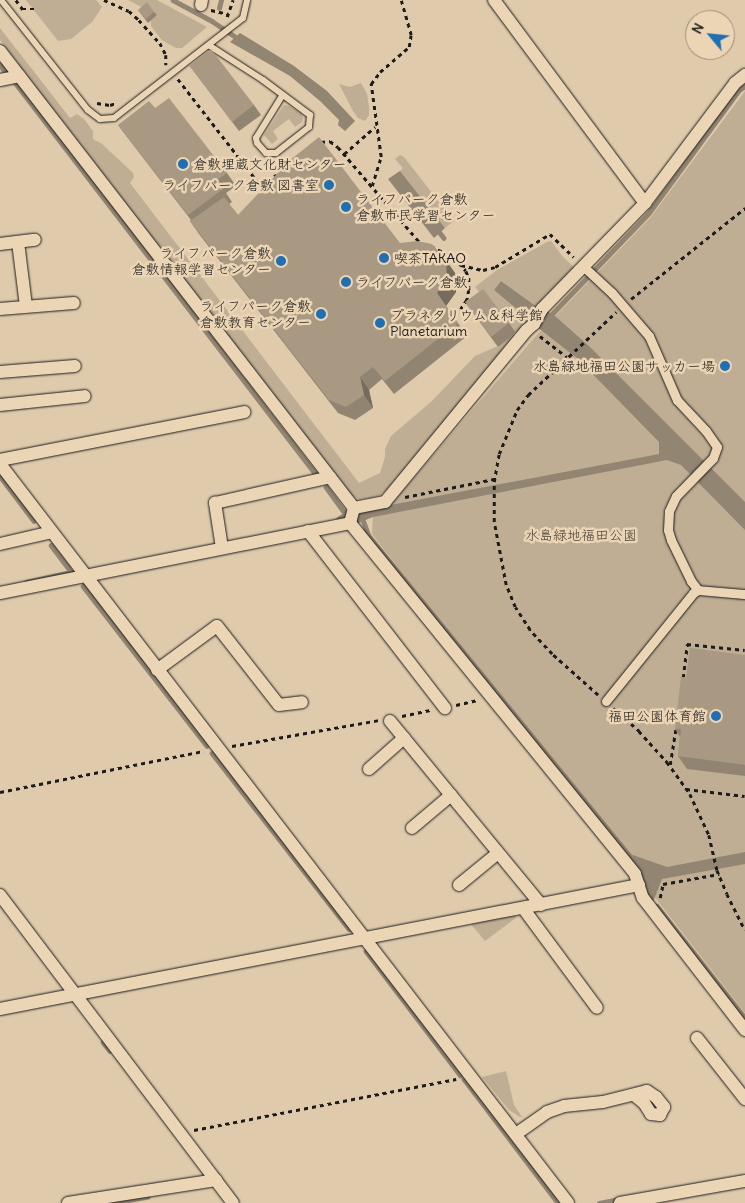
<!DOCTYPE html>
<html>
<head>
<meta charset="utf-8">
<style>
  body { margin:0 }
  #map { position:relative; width:745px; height:1203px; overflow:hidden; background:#dfcaac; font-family:Delius,"Klee One",sans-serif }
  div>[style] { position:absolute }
  .green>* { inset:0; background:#bfad94 }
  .water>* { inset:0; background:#928572 }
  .stream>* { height:4.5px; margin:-2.25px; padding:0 2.25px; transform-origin:2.25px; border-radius:2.25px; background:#928572 }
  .path>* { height:2.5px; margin-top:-1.25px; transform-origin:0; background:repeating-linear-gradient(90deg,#1c1c1c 0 4px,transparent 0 8px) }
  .roads { filter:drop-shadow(0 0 1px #1c1c1c) drop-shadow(0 0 1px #1c1c1c) }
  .service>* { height:6px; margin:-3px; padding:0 3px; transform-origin:3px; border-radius:3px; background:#ecd5b5 }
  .pedestrian>* { height:9px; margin:-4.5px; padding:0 4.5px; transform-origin:4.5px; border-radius:4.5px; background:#ecd5b5 }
  .minor>* { height:12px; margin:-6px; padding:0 6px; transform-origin:6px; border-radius:6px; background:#ecd5b5 }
  .wall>* { inset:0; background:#918471 }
  .shaded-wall>* { inset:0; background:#766b5c }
  .building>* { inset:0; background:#a99983 }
  .dots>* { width:14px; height:14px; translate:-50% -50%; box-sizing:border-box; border:2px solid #ecd5b5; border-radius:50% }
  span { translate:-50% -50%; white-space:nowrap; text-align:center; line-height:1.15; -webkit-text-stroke:5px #ecd5b5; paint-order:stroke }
  .poi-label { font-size:14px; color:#1c1c1c }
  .left { translate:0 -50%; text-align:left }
  .right { translate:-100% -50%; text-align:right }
  .park-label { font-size:14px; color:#45403a }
  .north { position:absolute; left:685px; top:10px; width:50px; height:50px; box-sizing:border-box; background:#ecd5b5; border:1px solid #998b78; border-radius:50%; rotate:298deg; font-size:14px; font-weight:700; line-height:20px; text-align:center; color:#1c1c1c }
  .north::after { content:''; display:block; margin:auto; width:18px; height:22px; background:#1f6fb2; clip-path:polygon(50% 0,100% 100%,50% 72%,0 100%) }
</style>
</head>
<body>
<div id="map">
  <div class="green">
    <i style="clip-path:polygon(26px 0,96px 0,102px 7px,92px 22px,71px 39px,58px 41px)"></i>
    <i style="clip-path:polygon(128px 0,157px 0,207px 27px,182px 48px,176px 48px,162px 40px,151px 26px,151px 20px,157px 15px)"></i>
    <i style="clip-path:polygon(0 28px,70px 118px,77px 114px,84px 119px,93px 131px,93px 139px,102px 144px,133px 173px,134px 177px,130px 183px,359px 483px,380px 473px,385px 457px,385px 449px,391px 436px,432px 401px,475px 356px,498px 346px,486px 301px,475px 287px,497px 270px,547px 242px,551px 241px,563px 257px,576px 269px,540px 309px,501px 281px,494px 290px,532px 322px,388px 489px,379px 496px,358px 499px,349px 494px,0 40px)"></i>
    <i style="clip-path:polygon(361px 83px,367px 94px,369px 107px,369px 115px,365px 121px,358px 118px,353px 111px,339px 84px,350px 87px)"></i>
    <i style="clip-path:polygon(745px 91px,745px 1013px,372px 534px,373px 517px,381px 506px,399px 495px,535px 337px,650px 218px)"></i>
    <i style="clip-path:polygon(284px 105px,289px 106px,301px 113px,303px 118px,302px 122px,295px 127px,289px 119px,273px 131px,278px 139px,272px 144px,264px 135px)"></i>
    <i style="clip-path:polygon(400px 155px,404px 157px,454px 221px,445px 228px,400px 171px,403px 168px,395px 159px)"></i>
    <i style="clip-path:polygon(511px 914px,517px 917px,485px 941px,470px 923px)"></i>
    <i style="clip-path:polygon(506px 1071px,514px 1105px,522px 1117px,520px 1117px,509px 1110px,482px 1077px)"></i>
  </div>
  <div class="water">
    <i style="clip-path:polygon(240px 33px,294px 66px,327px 91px,355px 121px,345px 131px,338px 125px,339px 120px,320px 101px,290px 76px,230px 42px)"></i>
    <i style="clip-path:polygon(400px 171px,445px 228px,434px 238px,388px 179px)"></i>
    <i style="clip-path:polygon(501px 281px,540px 309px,532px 322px,494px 290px)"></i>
    <i style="clip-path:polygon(547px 311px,555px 316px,590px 347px,745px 502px,745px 530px,681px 465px,667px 460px,373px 517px,356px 524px,359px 511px,659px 454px,659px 442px,577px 358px,537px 327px)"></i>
    <i style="clip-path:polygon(745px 852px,745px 864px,662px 879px,653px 902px,626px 860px,633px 855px,667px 867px)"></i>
  </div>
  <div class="stream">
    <i style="left:173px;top:0;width:44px;rotate:28.3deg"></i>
    <i style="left:212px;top:21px;width:34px;rotate:34deg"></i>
    <i style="left:219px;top:8px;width:8px;rotate:-76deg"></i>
    <i style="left:0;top:65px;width:8px;rotate:50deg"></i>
    <i style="left:14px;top:81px;width:496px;rotate:52.5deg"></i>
    <i style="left:437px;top:229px;width:11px;rotate:52deg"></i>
    <i style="left:548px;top:318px;width:144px;rotate:-46.1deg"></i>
    <i style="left:648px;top:214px;width:154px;rotate:-53.7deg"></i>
    <i style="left:739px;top:90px;width:7px;rotate:-34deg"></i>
    <i style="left:0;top:476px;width:56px;rotate:52.9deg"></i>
    <i style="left:326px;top:487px;width:34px;rotate:54deg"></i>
    <i style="left:346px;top:515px;width:8px;rotate:150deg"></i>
    <i style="left:362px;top:517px;width:20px;rotate:70deg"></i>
    <i style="left:369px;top:536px;width:418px;rotate:50.8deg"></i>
    <i style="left:51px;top:545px;width:30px;rotate:53deg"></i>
    <i style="left:26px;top:582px;width:46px;rotate:-12.5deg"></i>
    <i style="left:83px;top:586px;width:202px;rotate:52.2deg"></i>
    <i style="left:212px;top:753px;width:223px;rotate:52.1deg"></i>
    <i style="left:657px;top:906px;width:142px;rotate:51.8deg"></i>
    <i style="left:366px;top:951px;width:156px;rotate:52.8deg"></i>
    <i style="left:103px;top:1042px;width:11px;rotate:52deg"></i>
    <i style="left:464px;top:1079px;width:156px;rotate:52.8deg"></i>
    <i style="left:112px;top:1203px;width:36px;rotate:-10deg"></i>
    <i style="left:599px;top:1203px;width:21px;rotate:-11deg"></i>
  </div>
  <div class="path">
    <i style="left:16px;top:0;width:14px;rotate:54deg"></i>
    <i style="left:104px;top:0;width:27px;rotate:24deg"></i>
    <i style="left:129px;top:11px;width:13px;rotate:42deg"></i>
    <i style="left:139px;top:20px;width:31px;rotate:48deg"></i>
    <i style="left:160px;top:43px;width:13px;rotate:63deg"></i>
    <i style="left:166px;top:55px;width:10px;rotate:90deg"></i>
    <i style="left:22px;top:9px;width:14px"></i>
    <i style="left:211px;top:10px;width:18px;rotate:13deg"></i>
    <i style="left:227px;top:17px;width:18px;rotate:-71deg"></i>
    <i style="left:178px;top:79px;width:135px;rotate:52.2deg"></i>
    <i style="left:261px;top:186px;width:19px;rotate:-36deg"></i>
    <i style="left:97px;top:103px;width:13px;rotate:9deg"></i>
    <i style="left:110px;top:105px;width:6px;rotate:-18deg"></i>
    <i style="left:321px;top:142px;width:9px;rotate:-6deg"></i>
    <i style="left:330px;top:141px;width:10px;rotate:37deg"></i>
    <i style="left:338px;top:147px;width:128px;rotate:49.4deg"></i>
    <i style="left:344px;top:154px;width:41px;rotate:-41.1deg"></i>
    <i style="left:372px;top:186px;width:30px;rotate:-73deg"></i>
    <i style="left:381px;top:157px;width:74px;rotate:-97.8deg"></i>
    <i style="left:371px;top:84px;width:15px;rotate:-53deg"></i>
    <i style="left:380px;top:72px;width:38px;rotate:-41deg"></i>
    <i style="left:409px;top:47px;width:12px;rotate:-81deg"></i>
    <i style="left:411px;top:35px;width:36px;rotate:-106deg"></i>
    <i style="left:431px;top:246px;width:25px;rotate:26deg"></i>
    <i style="left:454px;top:257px;width:18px;rotate:49deg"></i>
    <i style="left:466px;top:271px;width:8px;rotate:67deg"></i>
    <i style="left:469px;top:278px;width:12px;rotate:90deg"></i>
    <i style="left:469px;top:290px;width:10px;rotate:101deg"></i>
    <i style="left:467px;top:300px;width:11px;rotate:124deg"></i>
    <i style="left:461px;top:265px;width:23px;rotate:13deg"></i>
    <i style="left:483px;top:270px;width:12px;rotate:-14deg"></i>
    <i style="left:495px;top:267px;width:64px;rotate:-31deg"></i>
    <i style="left:550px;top:234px;width:33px;rotate:44deg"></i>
    <i style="left:631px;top:299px;width:146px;rotate:-38.6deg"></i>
    <i style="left:540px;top:336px;width:34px;rotate:38deg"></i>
    <i style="left:405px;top:497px;width:91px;rotate:-11.4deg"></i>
    <i style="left:683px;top:678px;width:34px;rotate:-83deg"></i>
    <i style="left:687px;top:644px;width:58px;rotate:5.9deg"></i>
    <i style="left:598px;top:695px;width:62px;rotate:-138.3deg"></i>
    <i style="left:552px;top:654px;width:33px;rotate:-133deg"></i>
    <i style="left:530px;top:630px;width:27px;rotate:-123deg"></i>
    <i style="left:515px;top:607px;width:24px;rotate:-112deg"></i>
    <i style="left:506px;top:585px;width:64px;rotate:-100.8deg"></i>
    <i style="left:494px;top:522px;width:40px;rotate:-90deg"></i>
    <i style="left:494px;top:482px;width:28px;rotate:-80deg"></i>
    <i style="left:499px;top:454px;width:48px;rotate:-67.8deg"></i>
    <i style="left:517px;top:410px;width:19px;rotate:-54deg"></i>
    <i style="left:528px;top:395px;width:121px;rotate:-43.3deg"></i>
    <i style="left:456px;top:705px;width:22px;rotate:-13deg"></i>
    <i style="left:613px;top:708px;width:35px;rotate:41deg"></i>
    <i style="left:639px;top:731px;width:42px;rotate:47.9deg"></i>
    <i style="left:667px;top:762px;width:39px;rotate:54deg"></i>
    <i style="left:690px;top:794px;width:45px;rotate:65.1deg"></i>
    <i style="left:709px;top:835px;width:36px;rotate:77deg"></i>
    <i style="left:717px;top:870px;width:26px;rotate:67deg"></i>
    <i style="left:727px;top:894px;width:40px;rotate:63.4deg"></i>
    <i style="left:402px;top:716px;width:30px;rotate:-12deg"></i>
    <i style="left:232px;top:746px;width:149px;rotate:-10deg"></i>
    <i style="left:670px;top:765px;width:37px;rotate:-81deg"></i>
    <i style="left:686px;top:789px;width:59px;rotate:6.8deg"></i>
    <i style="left:0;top:792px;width:208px;rotate:-11.4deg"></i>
    <i style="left:660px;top:898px;width:14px;rotate:-78deg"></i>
    <i style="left:663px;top:884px;width:57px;rotate:-10.1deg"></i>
    <i style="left:194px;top:1130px;width:267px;rotate:-11deg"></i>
  </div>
  <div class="roads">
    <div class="service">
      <i style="left:1px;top:0;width:140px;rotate:51.7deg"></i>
      <i style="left:88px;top:110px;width:15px;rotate:37deg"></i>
      <i style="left:100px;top:119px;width:14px;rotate:-4deg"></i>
      <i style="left:114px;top:118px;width:163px;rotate:-37.8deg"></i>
      <i style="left:243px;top:18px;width:18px;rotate:-77deg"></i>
      <i style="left:210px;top:46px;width:63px;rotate:32.7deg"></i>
      <i style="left:263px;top:80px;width:59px;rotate:36.7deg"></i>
      <i style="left:310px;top:115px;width:12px;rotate:95deg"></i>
      <i style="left:309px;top:127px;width:42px;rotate:141.8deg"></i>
      <i style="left:276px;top:153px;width:10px;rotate:180deg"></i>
      <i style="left:266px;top:153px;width:13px;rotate:-132deg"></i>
      <i style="left:257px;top:143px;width:5px;rotate:-101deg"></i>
      <i style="left:256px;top:138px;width:49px;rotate:-58.2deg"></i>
    </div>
    <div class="pedestrian">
      <i style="left:584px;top:267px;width:38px;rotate:43deg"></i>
      <i style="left:612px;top:293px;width:57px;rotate:49.3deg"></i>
      <i style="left:649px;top:336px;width:70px;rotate:66.4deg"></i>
      <i style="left:677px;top:400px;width:42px;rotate:46.9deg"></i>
      <i style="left:706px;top:431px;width:19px;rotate:55deg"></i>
      <i style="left:717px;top:447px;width:12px;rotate:110deg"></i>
      <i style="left:713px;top:458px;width:53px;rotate:134.2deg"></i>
      <i style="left:676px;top:496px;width:17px;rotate:115deg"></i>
      <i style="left:669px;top:511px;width:19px;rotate:93deg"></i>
      <i style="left:668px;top:530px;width:10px;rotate:73deg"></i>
      <i style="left:671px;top:540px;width:46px;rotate:64deg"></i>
      <i style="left:691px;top:581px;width:11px;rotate:52deg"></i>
      <i style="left:606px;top:701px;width:139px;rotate:-51.1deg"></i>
      <i style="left:693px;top:593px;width:6px;rotate:-31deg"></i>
      <i style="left:698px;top:590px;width:47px;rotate:4.9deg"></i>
    </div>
    <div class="minor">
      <i style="left:494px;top:0;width:253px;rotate:53.4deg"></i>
      <i style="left:201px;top:5px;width:5px;rotate:-79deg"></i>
      <i style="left:0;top:51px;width:578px;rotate:52.24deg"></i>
      <i style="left:354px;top:508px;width:16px;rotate:105deg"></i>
      <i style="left:350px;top:523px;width:452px;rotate:50.9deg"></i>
      <i style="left:635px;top:874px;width:25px;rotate:72deg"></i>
      <i style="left:643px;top:898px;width:167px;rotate:52.3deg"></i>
      <i style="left:0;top:80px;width:20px;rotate:-11deg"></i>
      <i style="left:18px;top:242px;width:64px;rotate:82.9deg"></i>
      <i style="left:0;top:244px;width:35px;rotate:-7deg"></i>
      <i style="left:0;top:309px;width:74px;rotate:-4.6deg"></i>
      <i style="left:0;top:372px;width:75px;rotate:-4.6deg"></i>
      <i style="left:0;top:405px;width:85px;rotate:-6deg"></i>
      <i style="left:0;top:460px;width:249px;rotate:-11.1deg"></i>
      <i style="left:0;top:464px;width:932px;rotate:52.45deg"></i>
      <i style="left:354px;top:508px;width:32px;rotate:-11deg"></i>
      <i style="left:385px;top:502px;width:223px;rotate:-50.5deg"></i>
      <i style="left:527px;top:330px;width:9px;rotate:-41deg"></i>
      <i style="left:534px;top:324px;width:17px;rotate:-62deg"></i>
      <i style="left:542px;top:309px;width:148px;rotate:-45.8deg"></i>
      <i style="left:645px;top:203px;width:150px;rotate:-53.1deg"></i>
      <i style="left:735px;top:83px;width:13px;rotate:-39deg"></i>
      <i style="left:308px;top:531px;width:224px;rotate:52.3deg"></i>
      <i style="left:0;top:544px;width:53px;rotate:-13deg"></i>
      <i style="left:222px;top:548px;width:46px;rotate:-98.8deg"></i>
      <i style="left:215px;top:503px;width:118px;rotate:-12.7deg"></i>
      <i style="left:0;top:593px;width:357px;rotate:-11.3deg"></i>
      <i style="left:157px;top:670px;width:74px;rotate:-36.3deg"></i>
      <i style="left:217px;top:626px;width:100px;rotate:51.9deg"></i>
      <i style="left:279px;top:705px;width:23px;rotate:-7deg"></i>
      <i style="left:390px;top:721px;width:238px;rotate:50.6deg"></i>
      <i style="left:369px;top:769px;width:47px;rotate:-41.5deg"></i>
      <i style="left:412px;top:828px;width:51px;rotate:-40.2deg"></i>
      <i style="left:459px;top:885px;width:50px;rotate:-39.4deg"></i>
      <i style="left:0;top:895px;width:386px;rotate:52.9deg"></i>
      <i style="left:523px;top:908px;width:124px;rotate:53.5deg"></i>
      <i style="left:0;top:1009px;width:651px;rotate:-10.98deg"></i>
      <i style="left:697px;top:1038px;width:78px;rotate:51.8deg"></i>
      <i style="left:516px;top:1134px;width:38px;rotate:-35deg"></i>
      <i style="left:547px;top:1112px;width:18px;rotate:-19deg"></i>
      <i style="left:564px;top:1106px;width:39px;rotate:-6deg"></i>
      <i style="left:603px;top:1102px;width:45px;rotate:-14deg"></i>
      <i style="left:647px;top:1091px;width:11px;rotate:34deg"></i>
      <i style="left:656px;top:1097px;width:13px;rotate:51deg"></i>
      <i style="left:664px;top:1107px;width:9px;rotate:117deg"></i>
      <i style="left:660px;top:1115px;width:9px;rotate:-174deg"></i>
      <i style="left:651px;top:1114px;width:13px;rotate:-122deg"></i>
      <i style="left:644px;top:1103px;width:13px;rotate:-141deg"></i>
      <i style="left:68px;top:1203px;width:150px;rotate:-8.8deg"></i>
      <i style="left:620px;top:1203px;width:127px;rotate:-10deg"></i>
    </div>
  </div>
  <div class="wall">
    <i style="clip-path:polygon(138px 10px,154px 12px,157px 15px,148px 23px)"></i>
    <i style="clip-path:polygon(189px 65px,254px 105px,261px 115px,239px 131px)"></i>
    <i style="clip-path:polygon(155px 108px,227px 173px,236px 186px,226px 193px,232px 202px,229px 204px,238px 215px,400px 243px,455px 273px,456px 292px,446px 306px,467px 336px,394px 394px,382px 379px,369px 390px,373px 408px,355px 420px,338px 413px,199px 234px,190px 221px,191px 220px,127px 137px,118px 125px)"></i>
    <i style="clip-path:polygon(465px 302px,509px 323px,516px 333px,498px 347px)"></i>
    <i style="clip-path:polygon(745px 655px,745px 776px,687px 769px,678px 756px,680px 737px,675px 729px)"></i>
  </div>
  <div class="shaded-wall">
    <i style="clip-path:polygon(446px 260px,455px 273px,456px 292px,446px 306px,437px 293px)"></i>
    <i style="clip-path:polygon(360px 377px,369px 390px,373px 408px,364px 395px)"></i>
  </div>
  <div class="building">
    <i style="clip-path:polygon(147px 2px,154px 12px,146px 19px,138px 10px)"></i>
    <i style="clip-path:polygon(211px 49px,254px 105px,232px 122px,189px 65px)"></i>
    <i style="clip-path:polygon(169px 98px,227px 173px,217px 180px,223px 189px,188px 215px,118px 125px,149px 101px,155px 108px)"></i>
    <i style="clip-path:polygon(319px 137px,400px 243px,417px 241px,432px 244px,446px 260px,447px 279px,437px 293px,458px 323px,385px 381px,373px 367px,360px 377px,364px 395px,346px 407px,329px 400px,190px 221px,224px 197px,238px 215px,289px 161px)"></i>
    <i style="clip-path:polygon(483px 289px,509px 323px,491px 337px,465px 302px)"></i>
    <i style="clip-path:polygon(690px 648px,745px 655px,745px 765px,678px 756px,681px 729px,675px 729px,681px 677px,686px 677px)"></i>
  </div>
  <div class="dots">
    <i style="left:183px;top:164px;background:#1f6fb2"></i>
    <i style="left:329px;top:185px;background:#1f6fb2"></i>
    <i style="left:346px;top:207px;background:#1f6fb2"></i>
    <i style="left:384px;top:258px;background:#1f6fb2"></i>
    <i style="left:281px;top:261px;background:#1f6fb2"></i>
    <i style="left:346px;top:282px;background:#1f6fb2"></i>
    <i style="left:321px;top:314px;background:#1f6fb2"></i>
    <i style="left:380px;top:323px;background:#1f6fb2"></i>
    <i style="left:725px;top:366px;background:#1f6fb2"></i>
    <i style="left:716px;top:716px;background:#1f6fb2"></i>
  </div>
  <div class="poi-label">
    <span class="left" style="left:193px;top:164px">倉敷埋蔵文化財センター</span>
    <span class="right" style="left:319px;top:185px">ライフパーク倉敷 図書室</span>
    <span class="left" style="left:356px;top:207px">ライフパーク倉敷<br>倉敷市民学習センター</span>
    <span class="right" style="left:271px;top:261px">ライフパーク倉敷<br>倉敷情報学習センター</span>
    <span class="left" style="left:394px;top:258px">喫茶TAKAO</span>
    <span class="left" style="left:356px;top:282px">ライフパーク倉敷</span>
    <span class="right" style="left:311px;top:314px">ライフパーク倉敷<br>倉敷教育センター</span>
    <span class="left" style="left:390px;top:323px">プラネタリウム＆科学館<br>Planetarium</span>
    <span class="right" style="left:715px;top:366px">水島緑地福田公園サッカー場</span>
    <span class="right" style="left:706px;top:716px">福田公園体育館</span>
  </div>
  <div class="park-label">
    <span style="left:581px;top:535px">水島緑地福田公園</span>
  </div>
  <div class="north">N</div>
</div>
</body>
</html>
